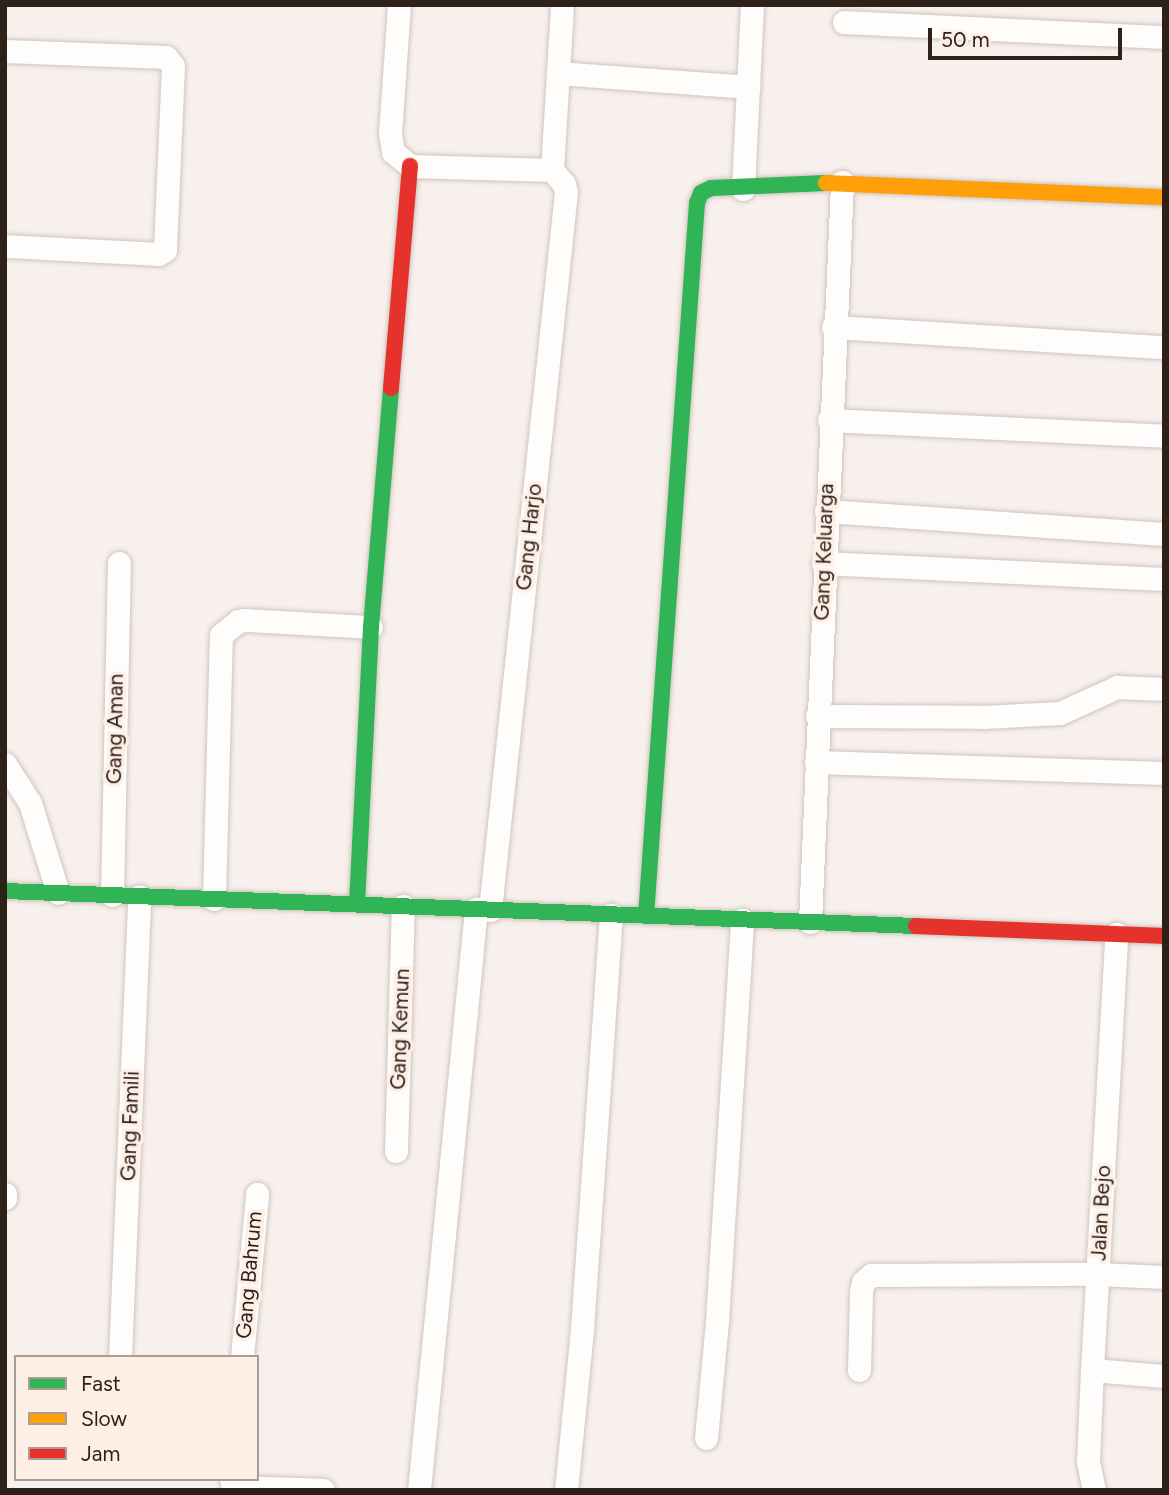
<!DOCTYPE html>
<html>
<head>
<meta charset="utf-8">
<style>
  body { margin:0 }
  #map { position:relative; width:1169px; height:1495px; overflow:hidden; background:#f8f0ec; font-family:Figtree,sans-serif }
  div>[style] { position:absolute }
  .roads { filter:drop-shadow(0 0 2px #cfc5bf) drop-shadow(0 0 2px #cfc5bf) }
  .street>* { height:23px; margin:-11.5px; padding:0 11.5px; transform-origin:11.5px; border-radius:11.5px; background:#fefdfc }
  .fast>* { height:16px; margin:-8px; padding:0 8px; transform-origin:8px; border-radius:8px; background:#30b455 }
  .slow>* { height:16px; margin:-8px; padding:0 8px; transform-origin:8px; border-radius:8px; background:#ff9f0a }
  .jam>* { height:16px; margin:-8px; padding:0 8px; transform-origin:8px; border-radius:8px; background:#e5322d }
  span { translate:-50% -50%; white-space:nowrap; text-align:center; line-height:1.15; -webkit-text-stroke:7px #feefe6; paint-order:stroke }
  .street-label { font-size:21px; color:#2e2119 }
  .frame { position:absolute; inset:0; border:7px solid #2e2119; pointer-events:none }
  .legend { position:absolute; left:14px; top:1355px; width:245px; height:126px; box-sizing:border-box; background:#feefe6; border:2px solid #ab9d94; margin:0; padding:9px 12px; list-style:none; font-size:21px; color:#2e2119 }
  .legend li { display:flex; align-items:center; gap:14px; height:35px }
  .legend b { width:35px; border:2px solid #ab9d94 }
  .scale { position:absolute; left:928px; top:28px; width:194px; height:32px; box-sizing:border-box; border:4px solid #2e2119; border-top:0; padding-left:9px; font-size:21px; line-height:24px; white-space:nowrap; color:#2e2119; -webkit-text-stroke:5px #feefe6; paint-order:stroke }
</style>
</head>
<body>
<div id="map">
  <div class="roads">
    <div class="street">
      <i style="left:399px;top:5px;width:128px;rotate:94deg"></i>
      <i style="left:390px;top:133px;width:19px;rotate:81deg"></i>
      <i style="left:393px;top:152px;width:22px;rotate:39deg"></i>
      <i style="left:410px;top:166px;width:142px;rotate:1.6deg"></i>
      <i style="left:844px;top:22px;width:320px;rotate:2.7deg"></i>
      <i style="left:5px;top:51px;width:161px;rotate:2.1deg"></i>
      <i style="left:166px;top:57px;width:11px;rotate:52deg"></i>
      <i style="left:173px;top:66px;width:184px;rotate:92.5deg"></i>
      <i style="left:165px;top:250px;width:8px;rotate:150deg"></i>
      <i style="left:158px;top:254px;width:153px;rotate:-177deg"></i>
      <i style="left:558px;top:73px;width:191px;rotate:4.2deg"></i>
      <i style="left:552px;top:170px;width:165px;rotate:-86.5deg"></i>
      <i style="left:743px;top:189px;width:184px;rotate:-87.2deg"></i>
      <i style="left:833px;top:327px;width:332px;rotate:3.5deg"></i>
      <i style="left:829px;top:420px;width:335px;rotate:2.7deg"></i>
      <i style="left:826px;top:511px;width:339px;rotate:3.9deg"></i>
      <i style="left:823px;top:563px;width:341px;rotate:2.7deg"></i>
      <i style="left:817px;top:716px;width:166px;rotate:0.3deg"></i>
      <i style="left:983px;top:717px;width:77px;rotate:-3deg"></i>
      <i style="left:1060px;top:713px;width:63px;rotate:-24.5deg"></i>
      <i style="left:1117px;top:687px;width:47px;rotate:2.4deg"></i>
      <i style="left:816px;top:762px;width:348px;rotate:1.8deg"></i>
      <i style="left:5px;top:764px;width:46px;rotate:57.3deg"></i>
      <i style="left:30px;top:803px;width:94px;rotate:72.7deg"></i>
      <i style="left:112px;top:895px;width:332px;rotate:-88.8deg"></i>
      <i style="left:214px;top:899px;width:264px;rotate:-88.5deg"></i>
      <i style="left:221px;top:635px;width:22px;rotate:-39deg"></i>
      <i style="left:238px;top:621px;width:8px;rotate:-7deg"></i>
      <i style="left:246px;top:620px;width:125px;rotate:3.2deg"></i>
      <i style="left:490px;top:910px;width:722px;rotate:-83.96deg"></i>
      <i style="left:566px;top:192px;width:8px;rotate:-104deg"></i>
      <i style="left:564px;top:184px;width:18px;rotate:-131deg"></i>
      <i style="left:810px;top:922px;width:741px;rotate:-87.52deg"></i>
      <i style="left:396px;top:1151px;width:245px;rotate:-88.4deg"></i>
      <i style="left:5px;top:1194px;width:4px;rotate:90deg"></i>
      <i style="left:120px;top:1357px;width:461px;rotate:-87.6deg"></i>
      <i style="left:242px;top:1357px;width:164px;rotate:-84.7deg"></i>
      <i style="left:859px;top:1370px;width:78px;rotate:-88.5deg"></i>
      <i style="left:861px;top:1292px;width:10px;rotate:-79deg"></i>
      <i style="left:863px;top:1282px;width:11px;rotate:-41deg"></i>
      <i style="left:871px;top:1275px;width:227px;rotate:-0.3deg"></i>
      <i style="left:1098px;top:1274px;width:66px;rotate:2.6deg"></i>
      <i style="left:1092px;top:1370px;width:72px;rotate:4.8deg"></i>
      <i style="left:706px;top:1438px;width:118px;rotate:-84.6deg"></i>
      <i style="left:717px;top:1321px;width:402px;rotate:-86.4deg"></i>
      <i style="left:231px;top:1479px;width:8px;rotate:76deg"></i>
      <i style="left:233px;top:1487px;width:90px;rotate:1.9deg"></i>
      <i style="left:419px;top:1490px;width:584px;rotate:-84.4deg"></i>
      <i style="left:566px;top:1490px;width:162px;rotate:-84.3deg"></i>
      <i style="left:582px;top:1329px;width:415px;rotate:-86deg"></i>
      <i style="left:1094px;top:1490px;width:30px;rotate:-102deg"></i>
      <i style="left:1088px;top:1461px;width:91px;rotate:-87.5deg"></i>
      <i style="left:1092px;top:1370px;width:437px;rotate:-86.8deg"></i>
    </div>
    <div class="fast">
      <i style="left:5px;top:891px;width:912px;rotate:2.2deg"></i>
      <i style="left:357px;top:904px;width:277px;rotate:-87.1deg"></i>
      <i style="left:371px;top:627px;width:240px;rotate:-85.2deg"></i>
      <i style="left:646px;top:916px;width:715px;rotate:-85.91deg"></i>
      <i style="left:697px;top:203px;width:11px;rotate:-68deg"></i>
      <i style="left:701px;top:193px;width:11px;rotate:-27deg"></i>
      <i style="left:711px;top:188px;width:115px;rotate:-2.5deg"></i>
    </div>
    <div class="slow">
      <i style="left:826px;top:183px;width:338px;rotate:2.4deg"></i>
    </div>
    <div class="jam">
      <i style="left:391px;top:388px;width:223px;rotate:-85.1deg"></i>
      <i style="left:916px;top:926px;width:248px;rotate:2.3deg"></i>
    </div>
  </div>
  <div class="street-label">
    <span style="left:529px;top:537px;rotate:-84deg">Gang Harjo</span>
    <span style="left:824px;top:552px;rotate:-88deg">Gang Keluarga</span>
    <span style="left:115px;top:729px;rotate:-89deg">Gang Aman</span>
    <span style="left:400px;top:1029px;rotate:-88deg">Gang Kemun</span>
    <span style="left:130px;top:1126px;rotate:-88deg">Gang Famili</span>
    <span style="left:1101px;top:1213px;rotate:-87deg">Jalan Bejo</span>
    <span style="left:249px;top:1275px;rotate:-85deg">Gang Bahrum</span>
  </div>
  <div class="frame"></div>
  <ul class="legend">
  <li><b style="height:9px;background:#30b455"></b>Fast</li>
  <li><b style="height:9px;background:#ff9f0a"></b>Slow</li>
  <li><b style="height:9px;background:#e5322d"></b>Jam</li>
  </ul>
  <div class="scale">50 m</div>
</div>
</body>
</html>
